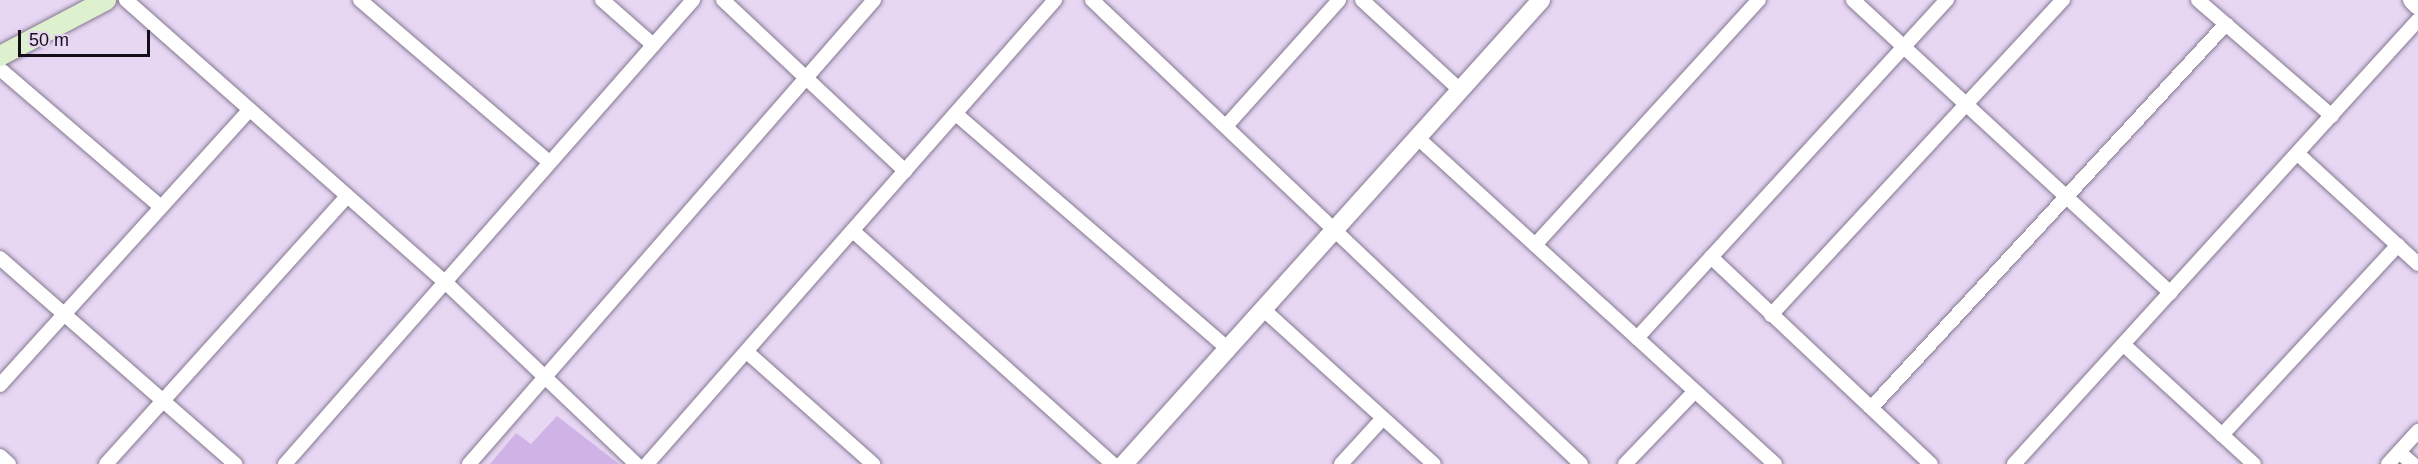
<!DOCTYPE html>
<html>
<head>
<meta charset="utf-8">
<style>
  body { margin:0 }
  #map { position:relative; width:2418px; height:464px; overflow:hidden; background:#e7d7f3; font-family:Helvetica,sans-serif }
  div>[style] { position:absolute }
  .building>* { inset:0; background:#d0b3e6 }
  .roads { filter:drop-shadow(0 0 2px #867891) drop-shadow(0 0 2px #867891) }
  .minor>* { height:14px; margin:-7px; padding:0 7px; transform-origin:7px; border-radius:7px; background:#fff }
  .tertiary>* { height:18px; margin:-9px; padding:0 9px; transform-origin:9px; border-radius:9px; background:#fff }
  .secondary>* { height:20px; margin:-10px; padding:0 10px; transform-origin:10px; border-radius:10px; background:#ddf1ce }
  span { translate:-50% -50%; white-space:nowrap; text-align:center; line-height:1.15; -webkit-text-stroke:6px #e7d7f3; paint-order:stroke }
  .scale { position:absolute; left:18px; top:30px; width:132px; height:27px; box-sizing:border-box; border:3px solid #140e18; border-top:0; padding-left:8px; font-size:18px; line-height:21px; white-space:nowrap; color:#140e18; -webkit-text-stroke:4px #e7d7f3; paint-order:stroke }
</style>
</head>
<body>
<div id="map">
  <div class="building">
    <i style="clip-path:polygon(557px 416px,619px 464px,490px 464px,516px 433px,531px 444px)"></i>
  </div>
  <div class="roads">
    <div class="minor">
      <i style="left:126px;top:0;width:423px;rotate:41.5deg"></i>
      <i style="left:443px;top:280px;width:267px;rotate:43.6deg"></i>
      <i style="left:360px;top:0;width:249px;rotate:40.6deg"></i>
      <i style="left:602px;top:0;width:68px;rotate:41.4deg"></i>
      <i style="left:723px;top:0;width:250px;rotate:43.2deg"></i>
      <i style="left:1092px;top:0;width:674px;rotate:43.5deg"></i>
      <i style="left:1362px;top:0;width:134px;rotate:42.6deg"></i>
      <i style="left:1853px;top:0;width:432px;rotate:42.7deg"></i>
      <i style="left:2198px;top:0;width:177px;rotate:40.9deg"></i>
      <i style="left:0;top:69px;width:211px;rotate:40.6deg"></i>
      <i style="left:956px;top:114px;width:359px;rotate:40.8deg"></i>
      <i style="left:1227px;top:125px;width:168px;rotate:-48.1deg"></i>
      <i style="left:1419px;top:139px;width:482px;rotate:42.4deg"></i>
      <i style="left:2298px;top:154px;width:163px;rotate:42.5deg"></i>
      <i style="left:853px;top:231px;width:349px;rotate:41.9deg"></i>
      <i style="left:1535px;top:245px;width:332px;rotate:-47.6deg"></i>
      <i style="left:1711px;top:257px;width:302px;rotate:43.3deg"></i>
      <i style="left:0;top:258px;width:313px;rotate:41.2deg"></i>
      <i style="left:1264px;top:310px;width:229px;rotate:42.2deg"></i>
      <i style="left:1771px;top:315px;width:430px;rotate:-47.2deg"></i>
      <i style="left:1637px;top:338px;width:459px;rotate:-47.5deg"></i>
      <i style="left:2124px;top:345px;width:176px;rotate:42.5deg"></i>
      <i style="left:747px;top:352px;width:169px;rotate:41.6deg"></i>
      <i style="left:0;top:385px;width:371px;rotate:-47.8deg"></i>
      <i style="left:1871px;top:408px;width:523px;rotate:-47.25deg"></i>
      <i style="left:2222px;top:435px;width:259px;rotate:-47.2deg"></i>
      <i style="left:2399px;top:452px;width:18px;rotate:41deg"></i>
      <i style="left:0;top:456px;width:12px;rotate:42deg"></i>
      <i style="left:106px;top:464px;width:360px;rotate:-48deg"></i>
      <i style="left:285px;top:464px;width:618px;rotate:-48.67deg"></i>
      <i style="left:469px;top:464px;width:616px;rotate:-48.88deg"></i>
      <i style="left:647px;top:464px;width:618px;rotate:-48.67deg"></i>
      <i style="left:1341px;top:464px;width:62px;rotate:-47.6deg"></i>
      <i style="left:1625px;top:464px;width:101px;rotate:-46.2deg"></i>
      <i style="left:2014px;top:464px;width:600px;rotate:-47.7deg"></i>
      <i style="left:2388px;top:464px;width:45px;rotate:-47.7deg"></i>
    </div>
    <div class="tertiary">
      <i style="left:2412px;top:0;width:8px;rotate:45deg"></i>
      <i style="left:1124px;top:464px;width:624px;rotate:-48.05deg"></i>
    </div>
    <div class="secondary">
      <i style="left:0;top:56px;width:120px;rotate:-27.8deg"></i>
    </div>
  </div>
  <div class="scale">50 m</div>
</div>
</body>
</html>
